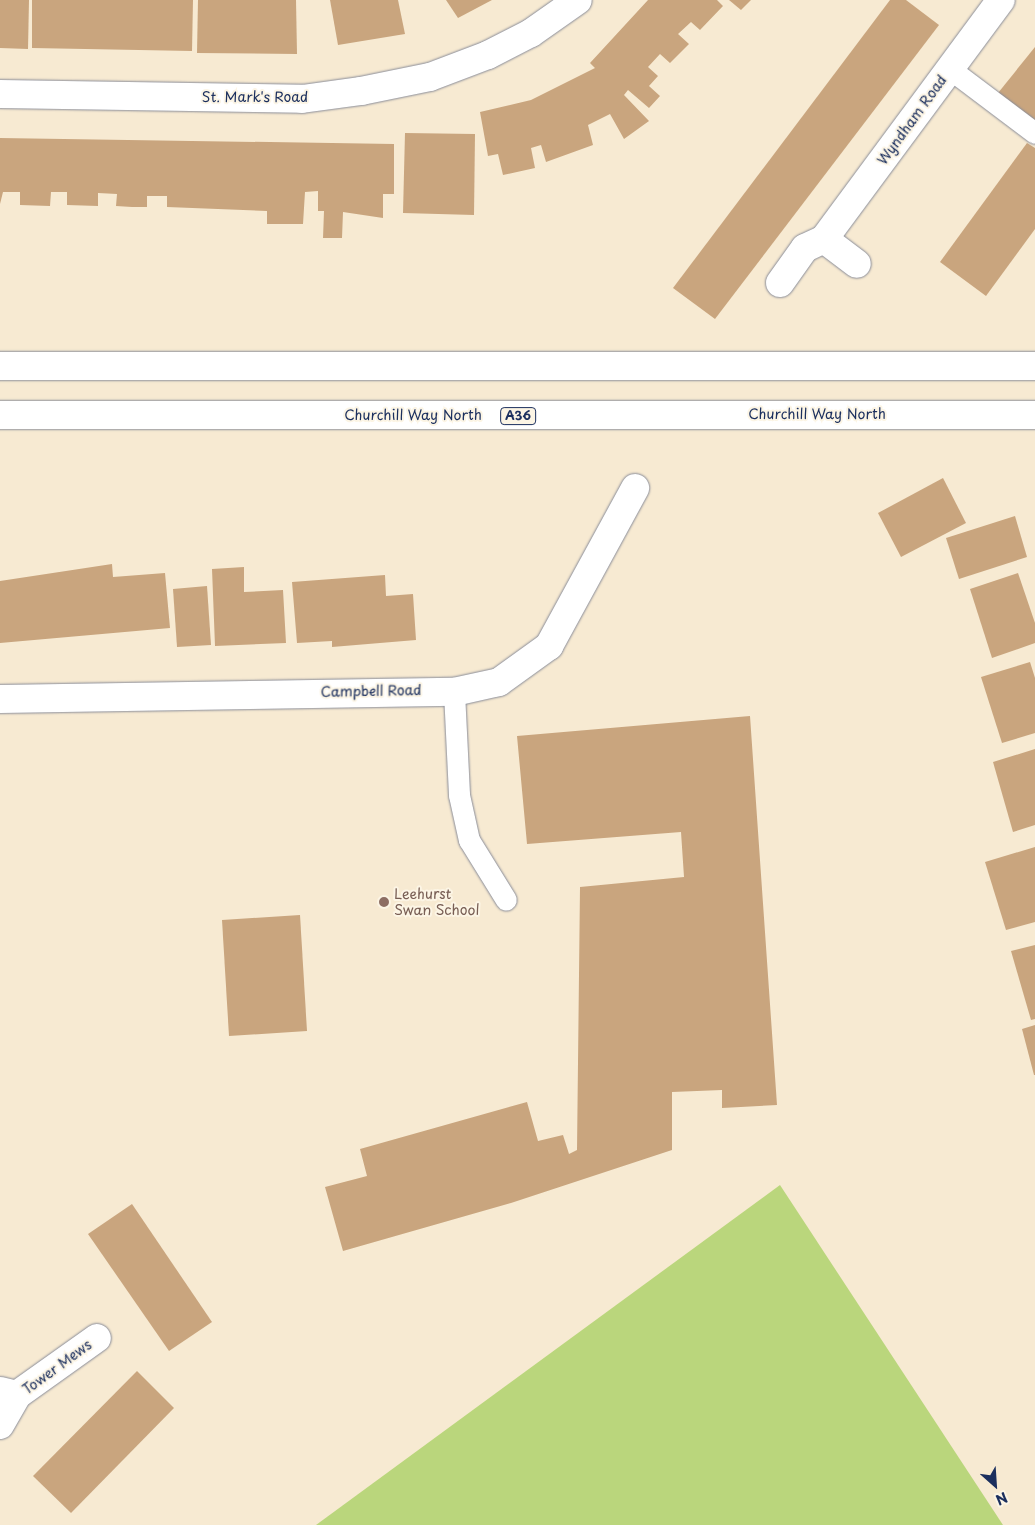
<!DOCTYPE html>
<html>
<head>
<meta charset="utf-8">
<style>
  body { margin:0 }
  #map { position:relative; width:1035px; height:1525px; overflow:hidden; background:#f7ead2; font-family:"Playpen Sans",sans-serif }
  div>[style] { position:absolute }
  .green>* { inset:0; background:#bad67c }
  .building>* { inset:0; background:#c9a57e }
  .roads { filter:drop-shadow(0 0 1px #898c98) drop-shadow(0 0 1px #898c98) }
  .service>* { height:21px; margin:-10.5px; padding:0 10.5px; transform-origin:10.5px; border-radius:10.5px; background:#fff }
  .minor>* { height:28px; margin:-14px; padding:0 14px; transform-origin:14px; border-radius:14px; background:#fff }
  .trunk>* { height:28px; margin:-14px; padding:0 14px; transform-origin:14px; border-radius:14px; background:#fff }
  .dots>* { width:14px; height:14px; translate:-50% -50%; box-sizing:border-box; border:2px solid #fcf5e5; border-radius:50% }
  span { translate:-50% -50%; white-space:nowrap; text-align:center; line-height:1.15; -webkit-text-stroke:4px #fcf5e5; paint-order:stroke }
  .shield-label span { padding:1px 4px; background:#fcf5e5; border:1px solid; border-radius:4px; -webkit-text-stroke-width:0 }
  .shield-label { font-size:12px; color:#1b2f5e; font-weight:700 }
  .street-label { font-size:14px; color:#1b2f5e }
  .education-label { font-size:14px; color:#785e54 }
  .left { translate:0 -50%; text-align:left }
  .north { position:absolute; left:970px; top:1460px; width:50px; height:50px; -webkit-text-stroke:4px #fcf5e5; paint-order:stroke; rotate:154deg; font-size:14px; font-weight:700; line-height:20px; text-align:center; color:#1b2f5e }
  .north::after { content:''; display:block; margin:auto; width:18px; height:22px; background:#1b2f5e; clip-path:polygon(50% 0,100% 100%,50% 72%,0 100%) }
</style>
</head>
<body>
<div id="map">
  <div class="green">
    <i style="clip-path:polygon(780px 1185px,1003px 1525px,316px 1525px)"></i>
  </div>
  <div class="building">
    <i style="clip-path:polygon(0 0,29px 0,28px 49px,0 48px)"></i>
    <i style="clip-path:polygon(32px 0,193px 0,192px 51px,32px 48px)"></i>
    <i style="clip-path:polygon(198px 0,296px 0,297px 54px,197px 53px)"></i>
    <i style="clip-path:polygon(330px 0,398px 0,405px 34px,338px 45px)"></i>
    <i style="clip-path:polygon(446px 0,492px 0,458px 18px)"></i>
    <i style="clip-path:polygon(648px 0,717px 0,723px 6px,700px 30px,691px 22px,678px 34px,689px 44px,670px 63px,660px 54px,648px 67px,658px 76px,649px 86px,660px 96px,649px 108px,628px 90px,624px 95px,649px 121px,624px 139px,610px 114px,588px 125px,593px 145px,546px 162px,541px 145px,531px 148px,535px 168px,503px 175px,498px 154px,488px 156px,480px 112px,531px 100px,595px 68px,590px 63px)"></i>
    <i style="clip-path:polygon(729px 0,751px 0,741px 10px)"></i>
    <i style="clip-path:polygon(890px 0,906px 0,939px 25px,715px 319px,673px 288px)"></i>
    <i style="clip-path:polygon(1035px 47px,1035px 121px,998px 93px)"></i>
    <i style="clip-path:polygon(405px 133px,475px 134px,474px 215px,403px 213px)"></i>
    <i style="clip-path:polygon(0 138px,394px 144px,394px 194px,383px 194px,383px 218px,343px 212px,342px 238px,323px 238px,324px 211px,318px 211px,318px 191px,305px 192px,303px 224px,267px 224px,267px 211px,167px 207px,167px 196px,147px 196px,147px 207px,132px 207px,116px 206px,117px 194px,98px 193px,98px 206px,67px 205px,67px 192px,51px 192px,50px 206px,20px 205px,20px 192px,3px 192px,0 204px)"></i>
    <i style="clip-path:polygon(1027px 143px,1035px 148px,1035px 229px,986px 296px,940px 262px)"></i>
    <i style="clip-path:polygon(943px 478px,966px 523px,901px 557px,878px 513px)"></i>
    <i style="clip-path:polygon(1015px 516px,1027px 557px,959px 579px,946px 538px)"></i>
    <i style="clip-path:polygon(112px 564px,113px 577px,165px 573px,170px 628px,0 643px,0 581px)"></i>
    <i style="clip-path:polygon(244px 567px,244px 592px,283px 590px,286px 643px,215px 646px,212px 569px)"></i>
    <i style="clip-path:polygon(1018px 573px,1035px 623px,1035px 643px,992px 658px,970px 589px)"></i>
    <i style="clip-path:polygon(385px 575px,386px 596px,413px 594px,416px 640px,332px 647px,332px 641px,297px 643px,292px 582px)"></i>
    <i style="clip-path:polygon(207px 586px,211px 645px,177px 647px,173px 589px)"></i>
    <i style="clip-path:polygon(1030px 662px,1035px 678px,1035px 733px,1002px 743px,981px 677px)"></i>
    <i style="clip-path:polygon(750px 716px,777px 1105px,722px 1108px,722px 1090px,672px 1092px,672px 1150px,511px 1203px,343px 1251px,325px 1187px,367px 1176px,360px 1149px,527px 1102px,538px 1141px,563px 1135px,569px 1154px,577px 1150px,580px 887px,684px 877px,681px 832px,527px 844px,517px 736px)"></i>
    <i style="clip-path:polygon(1035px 749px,1035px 825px,1013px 832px,993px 762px)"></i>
    <i style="clip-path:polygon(1035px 847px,1035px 922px,1006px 930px,985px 862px)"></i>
    <i style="clip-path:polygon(300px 915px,307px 1031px,229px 1036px,222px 920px)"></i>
    <i style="clip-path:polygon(1035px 945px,1035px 1019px,1031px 1020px,1011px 951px)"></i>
    <i style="clip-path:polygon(1035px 1025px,1035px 1075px,1034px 1075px,1022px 1029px)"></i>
    <i style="clip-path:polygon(132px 1204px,212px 1322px,169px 1351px,88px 1234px)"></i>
    <i style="clip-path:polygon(137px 1371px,174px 1408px,71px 1513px,33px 1476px)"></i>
  </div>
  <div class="roads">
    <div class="service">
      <i style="left:950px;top:69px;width:106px;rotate:37deg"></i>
      <i style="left:454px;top:692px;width:103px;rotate:87.2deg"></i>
      <i style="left:459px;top:795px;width:46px;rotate:77.5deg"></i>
      <i style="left:469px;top:840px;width:70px;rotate:58.3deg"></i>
    </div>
    <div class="minor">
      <i style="left:0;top:94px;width:302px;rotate:0.9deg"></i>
      <i style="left:302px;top:99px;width:60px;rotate:-7.7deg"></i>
      <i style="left:361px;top:91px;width:70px;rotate:-11.5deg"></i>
      <i style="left:430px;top:77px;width:62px;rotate:-20.8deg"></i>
      <i style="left:488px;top:55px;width:48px;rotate:-27.1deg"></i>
      <i style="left:531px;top:33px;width:57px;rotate:-35.1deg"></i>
      <i style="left:824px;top:239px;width:41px;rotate:37.1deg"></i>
      <i style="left:780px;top:283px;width:43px;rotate:-54.5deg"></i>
      <i style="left:805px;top:248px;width:21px;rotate:-25deg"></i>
      <i style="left:824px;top:239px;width:297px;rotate:-53.5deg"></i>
      <i style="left:0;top:699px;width:454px;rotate:-0.9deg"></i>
      <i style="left:454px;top:692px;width:46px;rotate:-12.5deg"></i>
      <i style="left:499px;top:682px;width:62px;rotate:-35.8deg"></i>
      <i style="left:549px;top:646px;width:180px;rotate:-61.4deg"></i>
      <i style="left:0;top:1391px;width:17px;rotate:13deg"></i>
      <i style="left:17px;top:1395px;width:98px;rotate:-35.5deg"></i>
      <i style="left:0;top:1425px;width:34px;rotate:-60deg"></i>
    </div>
    <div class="trunk">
      <i style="left:0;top:366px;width:1035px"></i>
      <i style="left:0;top:415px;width:1035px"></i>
    </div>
  </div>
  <div class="dots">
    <i style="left:384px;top:902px;background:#8d6e63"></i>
  </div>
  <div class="shield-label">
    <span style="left:518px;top:416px">A36</span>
  </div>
  <div class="street-label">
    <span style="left:255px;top:97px">St. Mark's Road</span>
    <span style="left:912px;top:120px;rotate:-54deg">Wyndham Road</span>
    <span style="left:817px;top:414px">Churchill Way North</span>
    <span style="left:413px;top:415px">Churchill Way North</span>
    <span style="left:371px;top:691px;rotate:-1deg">Campbell Road</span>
    <span style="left:57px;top:1367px;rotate:-36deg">Tower Mews</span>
  </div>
  <div class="education-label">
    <span class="left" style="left:394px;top:902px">Leehurst<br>Swan School</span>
  </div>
  <div class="north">N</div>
</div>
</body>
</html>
